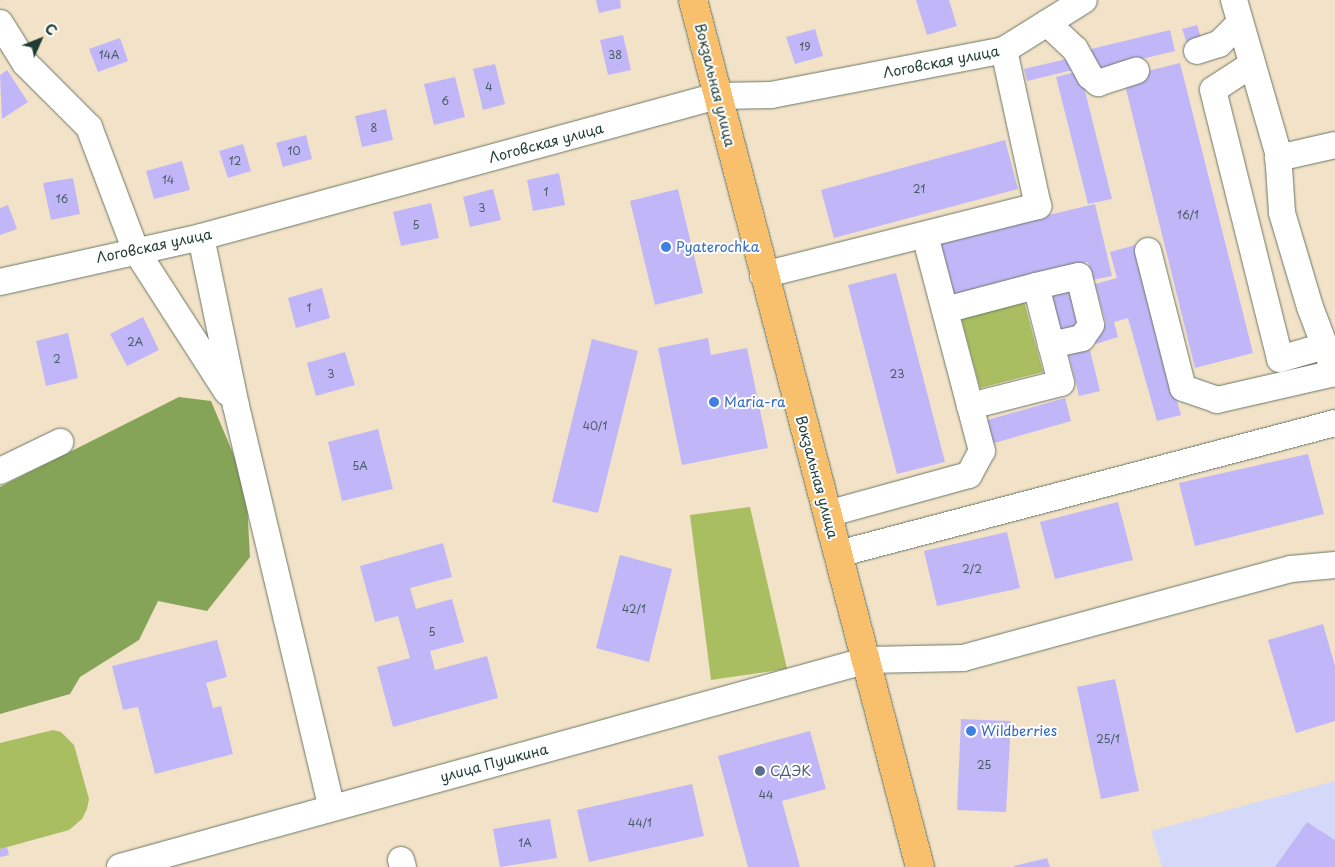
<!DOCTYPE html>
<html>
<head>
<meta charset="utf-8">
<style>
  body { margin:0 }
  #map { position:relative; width:1335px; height:867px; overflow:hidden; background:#f2e2c7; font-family:"Playpen Sans",sans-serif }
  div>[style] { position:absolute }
  .built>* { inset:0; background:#d4d8f9 }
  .green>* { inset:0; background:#a9bd61 }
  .forest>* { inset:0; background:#86a457 }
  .building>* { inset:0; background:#c1b7f8 }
  .roads { filter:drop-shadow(0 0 1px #697767) drop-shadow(0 0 1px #697767) }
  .minor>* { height:26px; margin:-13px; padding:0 13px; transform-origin:13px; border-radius:13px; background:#fff }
  .major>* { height:28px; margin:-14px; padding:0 14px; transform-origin:14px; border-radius:14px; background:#f8bf6c }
  .dots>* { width:14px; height:14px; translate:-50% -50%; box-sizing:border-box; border:2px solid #fff; border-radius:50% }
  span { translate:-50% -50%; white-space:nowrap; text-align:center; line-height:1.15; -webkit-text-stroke:4px #fff; paint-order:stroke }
  .number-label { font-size:11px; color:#485c65 }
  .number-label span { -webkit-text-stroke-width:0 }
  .street-label { font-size:14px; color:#1f3d34 }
  .shop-label { font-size:14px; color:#366cbe }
  .left { translate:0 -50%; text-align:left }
  .service-label { font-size:14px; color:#4e5e75 }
  .north { position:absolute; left:15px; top:15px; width:50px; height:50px; -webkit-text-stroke:4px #fff; paint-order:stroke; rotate:46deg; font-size:14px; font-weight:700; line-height:20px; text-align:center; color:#1f3d34 }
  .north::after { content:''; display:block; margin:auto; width:18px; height:22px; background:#1f3d34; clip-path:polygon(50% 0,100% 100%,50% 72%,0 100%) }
</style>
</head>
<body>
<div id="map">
  <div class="built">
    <i style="clip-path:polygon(1335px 781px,1335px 867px,1162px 867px,1151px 831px)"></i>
  </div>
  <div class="green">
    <i style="clip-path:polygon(1024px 301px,1043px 372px,980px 388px,961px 317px)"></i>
    <i style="clip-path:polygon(750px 507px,787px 669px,711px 680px,690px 515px)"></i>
    <i style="clip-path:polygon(53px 730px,61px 732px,74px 745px,89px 799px,87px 809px,82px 819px,69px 830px,0 849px,0 743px)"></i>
  </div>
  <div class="forest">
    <i style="clip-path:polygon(179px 397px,211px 401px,246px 484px,250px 557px,207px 611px,158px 601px,139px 640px,80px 677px,70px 694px,0 714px,0 487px)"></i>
  </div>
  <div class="building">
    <i style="clip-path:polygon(596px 0,620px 0,621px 8px,599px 13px)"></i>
    <i style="clip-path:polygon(916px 0,949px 0,957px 26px,927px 35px)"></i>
    <i style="clip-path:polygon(1197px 25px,1203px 44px,1189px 49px,1182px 29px)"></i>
    <i style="clip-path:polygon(815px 29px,823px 56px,795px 64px,786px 37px)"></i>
    <i style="clip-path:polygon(1170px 30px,1175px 51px,1092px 71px,1087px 50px)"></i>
    <i style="clip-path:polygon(623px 35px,631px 70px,608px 75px,600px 40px)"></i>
    <i style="clip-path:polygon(120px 38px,128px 61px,98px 72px,89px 49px)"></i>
    <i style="clip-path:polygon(1075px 57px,1077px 69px,1027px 81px,1024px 69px)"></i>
    <i style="clip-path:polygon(1180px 63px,1253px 353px,1195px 368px,1123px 77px)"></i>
    <i style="clip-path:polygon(495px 64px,505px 104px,483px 110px,473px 69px)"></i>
    <i style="clip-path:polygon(7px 70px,28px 102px,2px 119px,0 75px)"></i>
    <i style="clip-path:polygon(1080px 71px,1112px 199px,1088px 204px,1056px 77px)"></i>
    <i style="clip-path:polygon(455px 77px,465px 117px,434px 125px,424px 84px)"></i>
    <i style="clip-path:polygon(386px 109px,393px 140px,362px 147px,355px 116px)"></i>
    <i style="clip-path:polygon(306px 135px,312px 159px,283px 167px,276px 143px)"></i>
    <i style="clip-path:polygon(1005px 140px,1018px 189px,834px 238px,821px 190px)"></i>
    <i style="clip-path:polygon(243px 144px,251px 171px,228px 178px,219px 151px)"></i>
    <i style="clip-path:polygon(182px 161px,190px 190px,154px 199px,146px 171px)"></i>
    <i style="clip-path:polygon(559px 173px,565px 205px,533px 211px,527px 180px)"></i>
    <i style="clip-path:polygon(73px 178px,80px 214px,51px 220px,43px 183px)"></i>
    <i style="clip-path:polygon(493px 189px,501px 220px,470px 227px,463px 197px)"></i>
    <i style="clip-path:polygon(678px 189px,703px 293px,655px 305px,630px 201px)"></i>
    <i style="clip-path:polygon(431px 203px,439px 238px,401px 246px,393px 212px)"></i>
    <i style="clip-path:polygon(1095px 204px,1112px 276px,1092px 280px,1088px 262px,952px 295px,940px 241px)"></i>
    <i style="clip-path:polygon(8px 205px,17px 229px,0 235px,0 208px)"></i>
    <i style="clip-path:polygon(1135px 245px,1181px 415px,1157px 421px,1128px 318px,1114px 322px,1118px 337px,1096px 344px,1092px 328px,1106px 324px,1095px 284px,1117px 278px,1110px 252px)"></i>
    <i style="clip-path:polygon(896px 273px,945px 462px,897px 474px,848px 285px)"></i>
    <i style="clip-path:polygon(1075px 281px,1086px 330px,1057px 336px,1045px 288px)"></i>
    <i style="clip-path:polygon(322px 288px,330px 318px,296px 328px,288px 298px)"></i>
    <i style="clip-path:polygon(143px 317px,159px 350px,127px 366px,110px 334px)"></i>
    <i style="clip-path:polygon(68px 333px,78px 378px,46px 386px,36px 341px)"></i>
    <i style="clip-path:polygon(708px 338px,711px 355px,747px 348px,768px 448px,682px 465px,658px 348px)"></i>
    <i style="clip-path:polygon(592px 339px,638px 351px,598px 513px,552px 502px)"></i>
    <i style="clip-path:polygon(1088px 342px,1100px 391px,1079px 396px,1067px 347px)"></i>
    <i style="clip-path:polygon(345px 352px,355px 385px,316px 396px,307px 363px)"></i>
    <i style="clip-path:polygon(1065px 398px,1071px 421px,991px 444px,984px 421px)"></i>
    <i style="clip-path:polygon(378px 429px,393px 489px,342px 501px,328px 442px)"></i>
    <i style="clip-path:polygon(1308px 454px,1324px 514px,1195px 546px,1179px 483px)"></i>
    <i style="clip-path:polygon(1118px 502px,1133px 560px,1055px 579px,1040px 522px)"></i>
    <i style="clip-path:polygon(1007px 532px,1020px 588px,937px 606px,924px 551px)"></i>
    <i style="clip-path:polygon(443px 543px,452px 577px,410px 588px,416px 609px,452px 599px,464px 642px,430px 651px,435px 670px,487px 656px,498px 698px,393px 727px,377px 667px,410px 658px,398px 616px,375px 622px,360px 566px)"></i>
    <i style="clip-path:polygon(620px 555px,672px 569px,649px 662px,596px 648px)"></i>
    <i style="clip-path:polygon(1323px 624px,1335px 666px,1335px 721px,1296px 733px,1268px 640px)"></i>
    <i style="clip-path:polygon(217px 640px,227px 677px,206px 683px,213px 708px,221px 706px,233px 754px,155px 774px,138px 707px,123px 710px,112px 666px)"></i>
    <i style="clip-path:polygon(1115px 679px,1139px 791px,1101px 799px,1077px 687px)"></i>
    <i style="clip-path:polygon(961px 719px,1011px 721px,1006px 812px,957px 810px)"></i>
    <i style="clip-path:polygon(810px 731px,826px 789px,782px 801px,800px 867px,748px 867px,718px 756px)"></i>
    <i style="clip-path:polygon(692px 784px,704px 836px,589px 862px,577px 810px)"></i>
    <i style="clip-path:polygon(550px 819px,557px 858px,500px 867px,493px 829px)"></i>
    <i style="clip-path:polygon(1307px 822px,1335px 840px,1335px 867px,1275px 867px)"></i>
    <i style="clip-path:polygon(7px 847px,9px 855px,0 857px,0 849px)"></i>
    <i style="clip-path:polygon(1047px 858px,1050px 867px,1014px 867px,1014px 866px)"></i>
  </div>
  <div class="roads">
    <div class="minor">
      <i style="left:1234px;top:0;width:158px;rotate:73.9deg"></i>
      <i style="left:1278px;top:152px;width:61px;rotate:86.2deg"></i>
      <i style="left:1282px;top:213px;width:98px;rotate:73.4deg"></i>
      <i style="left:1310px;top:307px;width:71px;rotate:69.3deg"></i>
      <i style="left:0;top:23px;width:47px;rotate:58deg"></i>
      <i style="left:25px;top:63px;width:91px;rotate:45deg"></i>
      <i style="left:89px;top:127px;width:130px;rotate:69.3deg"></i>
      <i style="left:135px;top:249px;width:170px;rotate:57.2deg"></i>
      <i style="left:1047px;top:23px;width:38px;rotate:43deg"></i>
      <i style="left:1075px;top:49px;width:31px;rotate:61deg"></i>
      <i style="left:1090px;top:76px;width:11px;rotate:41deg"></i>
      <i style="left:1098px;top:83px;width:40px;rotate:-18deg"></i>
      <i style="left:1197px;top:51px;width:23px;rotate:-18deg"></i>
      <i style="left:1219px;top:44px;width:30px;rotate:-45deg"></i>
      <i style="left:1251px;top:65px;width:45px;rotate:146.7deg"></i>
      <i style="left:1213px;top:90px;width:277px;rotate:76deg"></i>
      <i style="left:1280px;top:359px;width:47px;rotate:-16.1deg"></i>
      <i style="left:1278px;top:158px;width:58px;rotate:-12.8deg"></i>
      <i style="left:201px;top:237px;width:173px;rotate:78.3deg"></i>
      <i style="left:236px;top:406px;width:413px;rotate:76.6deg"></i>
      <i style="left:1148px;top:251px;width:141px;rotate:75.7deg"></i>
      <i style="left:1183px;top:388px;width:36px;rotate:19deg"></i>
      <i style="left:1217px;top:400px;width:121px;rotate:-12.9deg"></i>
      <i style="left:763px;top:275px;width:284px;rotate:-14.1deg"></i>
      <i style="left:1038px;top:206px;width:160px;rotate:-102.3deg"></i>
      <i style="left:0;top:282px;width:206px;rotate:-12.6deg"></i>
      <i style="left:201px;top:237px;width:535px;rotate:-15.28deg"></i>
      <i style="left:717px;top:96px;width:54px;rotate:-1.1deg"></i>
      <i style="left:771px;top:95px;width:237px;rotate:-10.9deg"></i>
      <i style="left:1004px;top:50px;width:94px;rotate:-32deg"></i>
      <i style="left:1036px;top:286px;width:44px;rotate:-13.1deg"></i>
      <i style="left:1079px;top:276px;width:50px;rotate:76.2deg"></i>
      <i style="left:1091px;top:325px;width:16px;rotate:125deg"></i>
      <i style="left:1082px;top:338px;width:32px;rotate:167deg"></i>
      <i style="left:945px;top:310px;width:94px;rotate:-14.8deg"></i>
      <i style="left:1036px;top:286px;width:100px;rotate:75.5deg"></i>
      <i style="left:1061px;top:383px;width:94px;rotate:165.8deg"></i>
      <i style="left:0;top:471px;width:67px;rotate:-25.8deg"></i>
      <i style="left:827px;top:514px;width:147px;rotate:-15.4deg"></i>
      <i style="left:969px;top:475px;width:27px;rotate:-62deg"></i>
      <i style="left:982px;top:451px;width:222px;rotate:-104.8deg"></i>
      <i style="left:838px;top:554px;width:514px;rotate:-14.77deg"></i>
      <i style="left:401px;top:860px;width:7px;rotate:74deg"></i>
      <i style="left:120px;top:867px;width:776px;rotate:-15.47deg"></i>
      <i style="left:868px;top:660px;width:95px;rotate:-1.2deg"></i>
      <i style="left:963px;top:658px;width:340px;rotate:-15.2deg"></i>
      <i style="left:1291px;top:569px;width:44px;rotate:-5.2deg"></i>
    </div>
    <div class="major">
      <i style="left:693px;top:0;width:896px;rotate:75.33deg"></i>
    </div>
  </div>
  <div class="dots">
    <i style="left:666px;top:247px;background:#3f7fe0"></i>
    <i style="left:714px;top:402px;background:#3f7fe0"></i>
    <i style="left:971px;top:731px;background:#3f7fe0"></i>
    <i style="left:760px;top:771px;background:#5c6f8a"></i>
  </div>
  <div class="number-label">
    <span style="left:805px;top:47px">19</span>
    <span style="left:109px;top:55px">14А</span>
    <span style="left:615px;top:55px">38</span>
    <span style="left:489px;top:87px">4</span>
    <span style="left:445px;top:101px">6</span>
    <span style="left:374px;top:128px">8</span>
    <span style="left:294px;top:151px">10</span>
    <span style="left:235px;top:161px">12</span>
    <span style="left:168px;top:180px">14</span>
    <span style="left:919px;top:189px">21</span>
    <span style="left:546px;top:192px">1</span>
    <span style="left:62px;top:199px">16</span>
    <span style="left:482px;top:208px">3</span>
    <span style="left:1188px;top:215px">16/1</span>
    <span style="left:416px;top:225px">5</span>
    <span style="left:309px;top:308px">1</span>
    <span style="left:135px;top:342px">2А</span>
    <span style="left:57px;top:359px">2</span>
    <span style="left:331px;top:374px">3</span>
    <span style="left:897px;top:374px">23</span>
    <span style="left:595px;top:426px">40/1</span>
    <span style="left:360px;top:466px">5А</span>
    <span style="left:972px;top:569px">2/2</span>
    <span style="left:634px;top:609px">42/1</span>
    <span style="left:432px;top:632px">5</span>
    <span style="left:1108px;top:739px">25/1</span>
    <span style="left:984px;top:765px">25</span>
    <span style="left:766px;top:795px">44</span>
    <span style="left:640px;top:823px">44/1</span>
    <span style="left:525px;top:843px">1А</span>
  </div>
  <div class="street-label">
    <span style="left:941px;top:62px;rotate:-11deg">Логовская улица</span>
    <span style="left:715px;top:85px;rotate:76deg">Вокзальная улица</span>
    <span style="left:546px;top:143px;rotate:-15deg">Логовская улица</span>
    <span style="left:154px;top:246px;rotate:-12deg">Логовская улица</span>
    <span style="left:817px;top:477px;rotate:75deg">Вокзальная улица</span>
    <span style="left:494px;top:763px;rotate:-15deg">улица Пушкина</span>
  </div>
  <div class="shop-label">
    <span class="left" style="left:676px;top:247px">Pyaterochka</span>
    <span class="left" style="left:724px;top:402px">Maria-ra</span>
    <span class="left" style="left:981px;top:731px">Wildberries</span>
  </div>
  <div class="service-label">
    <span class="left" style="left:770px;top:771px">СДЭК</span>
  </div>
  <div class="north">С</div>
</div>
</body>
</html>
